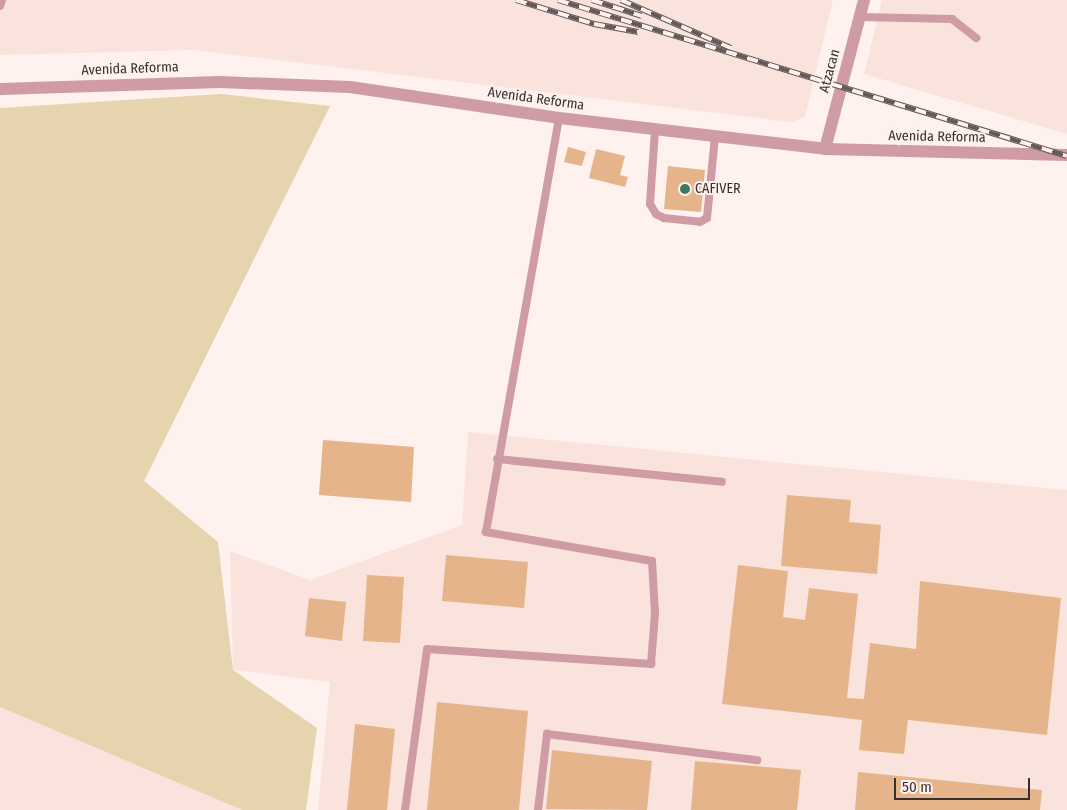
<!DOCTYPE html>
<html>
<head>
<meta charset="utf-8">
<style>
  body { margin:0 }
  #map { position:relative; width:1067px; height:810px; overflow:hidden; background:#fef1ee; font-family:"Fira Sans Condensed",sans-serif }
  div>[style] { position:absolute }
  .built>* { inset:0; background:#fae3dd }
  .green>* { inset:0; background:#e5d4ae }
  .building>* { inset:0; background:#e6b48b }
  .service>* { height:8px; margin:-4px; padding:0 4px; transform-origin:4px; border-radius:4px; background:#cf9ba4 }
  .tertiary>* { height:12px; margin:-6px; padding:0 6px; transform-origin:6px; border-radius:6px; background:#cf9ba4 }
  .rail>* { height:5.5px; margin-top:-2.75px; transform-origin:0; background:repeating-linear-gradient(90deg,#fef1ee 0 11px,#635a59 0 22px); box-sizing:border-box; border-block:1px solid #635a59 }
  .dots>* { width:14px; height:14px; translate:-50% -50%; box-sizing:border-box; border:2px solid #fef1ee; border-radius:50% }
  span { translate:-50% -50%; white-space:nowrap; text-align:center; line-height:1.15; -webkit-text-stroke:4px #fef1ee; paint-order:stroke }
  .street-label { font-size:14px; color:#38302f }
  .poi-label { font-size:14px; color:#38302f }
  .left { translate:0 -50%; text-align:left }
  .scale { position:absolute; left:894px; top:778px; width:136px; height:22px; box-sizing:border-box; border:2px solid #38302f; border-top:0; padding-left:6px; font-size:15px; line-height:18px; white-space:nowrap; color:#38302f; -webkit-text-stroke:4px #fef1ee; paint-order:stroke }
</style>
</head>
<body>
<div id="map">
  <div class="built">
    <i style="clip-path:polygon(0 0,833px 0,805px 117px,792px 122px,194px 50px,0 55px)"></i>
    <i style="clip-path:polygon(882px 0,1067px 0,1067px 134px,864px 74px)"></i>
    <i style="clip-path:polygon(468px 432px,1067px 490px,1067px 810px,318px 810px,330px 682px,233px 670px,230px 551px,310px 580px,462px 525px)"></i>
    <i style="clip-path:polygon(0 707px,242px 810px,0 810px)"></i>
  </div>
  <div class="green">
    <i style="clip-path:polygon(221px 94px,330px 106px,144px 481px,218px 542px,233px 670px,317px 728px,306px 810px,242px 810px,0 707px,0 108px)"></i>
  </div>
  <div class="building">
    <i style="clip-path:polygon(568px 147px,586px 152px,582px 166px,564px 162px)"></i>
    <i style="clip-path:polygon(596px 149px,625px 156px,620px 175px,628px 177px,625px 187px,589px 178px)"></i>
    <i style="clip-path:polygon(668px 166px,705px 170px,701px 212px,664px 209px)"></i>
    <i style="clip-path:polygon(323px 440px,414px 447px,411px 502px,319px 495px)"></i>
    <i style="clip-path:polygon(787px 495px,851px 500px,849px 522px,881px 525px,877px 574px,781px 566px)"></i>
    <i style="clip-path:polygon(446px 555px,528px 562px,524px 608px,442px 601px)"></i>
    <i style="clip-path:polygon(738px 565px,788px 571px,783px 617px,805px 620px,809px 588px,858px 594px,847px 698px,864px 699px,870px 643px,916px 649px,920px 581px,1061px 598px,1047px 735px,908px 720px,904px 754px,859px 750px,862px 720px,722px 704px)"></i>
    <i style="clip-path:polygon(367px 575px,404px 577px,400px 643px,363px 641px)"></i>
    <i style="clip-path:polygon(309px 598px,346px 602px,342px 641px,305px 636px)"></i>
    <i style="clip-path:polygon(437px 702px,528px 711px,519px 810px,427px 810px)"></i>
    <i style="clip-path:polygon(355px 724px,395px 729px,387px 810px,347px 810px)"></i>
    <i style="clip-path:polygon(552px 750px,652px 761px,647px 810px,546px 809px)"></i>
    <i style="clip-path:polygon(695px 761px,801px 770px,797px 810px,691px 810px)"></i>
    <i style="clip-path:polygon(858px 772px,1042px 790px,1040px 810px,855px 810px)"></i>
  </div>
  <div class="service">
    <i style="left:0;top:6px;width:6px;rotate:-72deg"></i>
    <i style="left:860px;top:17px;width:92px;rotate:1.2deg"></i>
    <i style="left:952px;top:19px;width:31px;rotate:38deg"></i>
    <i style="left:655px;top:130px;width:74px;rotate:93.9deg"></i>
    <i style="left:650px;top:204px;width:12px;rotate:59deg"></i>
    <i style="left:656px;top:214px;width:9px;rotate:27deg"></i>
    <i style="left:664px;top:218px;width:36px;rotate:6deg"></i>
    <i style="left:700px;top:222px;width:8px;rotate:-30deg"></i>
    <i style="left:707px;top:218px;width:82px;rotate:-84.4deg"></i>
    <i style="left:497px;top:459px;width:226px;rotate:5.8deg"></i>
    <i style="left:405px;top:810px;width:162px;rotate:-82.2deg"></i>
    <i style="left:427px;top:649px;width:225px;rotate:3.8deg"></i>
    <i style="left:651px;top:664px;width:51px;rotate:-85.5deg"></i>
    <i style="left:655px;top:613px;width:52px;rotate:-93.3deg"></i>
    <i style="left:652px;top:561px;width:169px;rotate:-170.1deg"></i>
    <i style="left:486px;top:532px;width:420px;rotate:-80deg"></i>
    <i style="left:538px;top:810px;width:77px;rotate:-83.2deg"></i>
    <i style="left:547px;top:734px;width:212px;rotate:7.1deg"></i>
  </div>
  <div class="tertiary">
    <i style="left:0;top:89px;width:220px;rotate:-1.8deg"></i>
    <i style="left:220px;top:82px;width:130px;rotate:2.2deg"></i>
    <i style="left:350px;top:87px;width:211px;rotate:8.4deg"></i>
    <i style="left:559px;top:118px;width:268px;rotate:6.6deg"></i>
    <i style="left:825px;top:149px;width:242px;rotate:1.4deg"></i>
    <i style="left:825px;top:149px;width:154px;rotate:-75.3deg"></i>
  </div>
  <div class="rail">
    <i style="left:516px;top:0;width:82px;rotate:17.1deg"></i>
    <i style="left:594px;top:24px;width:45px;rotate:10.3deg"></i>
    <i style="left:558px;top:0;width:532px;rotate:17.04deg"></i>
    <i style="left:592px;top:0;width:52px;rotate:17.7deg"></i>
    <i style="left:621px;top:0;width:120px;rotate:23.6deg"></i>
  </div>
  <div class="dots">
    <i style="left:685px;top:189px;background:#3c7862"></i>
  </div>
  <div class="street-label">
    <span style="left:130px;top:69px;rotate:-2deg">Avenida Reforma</span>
    <span style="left:830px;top:71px;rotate:-75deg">Atzacan</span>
    <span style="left:536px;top:99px;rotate:8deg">Avenida Reforma</span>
    <span style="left:937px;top:137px;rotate:1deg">Avenida Reforma</span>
  </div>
  <div class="poi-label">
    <span class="left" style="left:695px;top:189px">CAFIVER</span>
  </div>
  <div class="scale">50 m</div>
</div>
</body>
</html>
